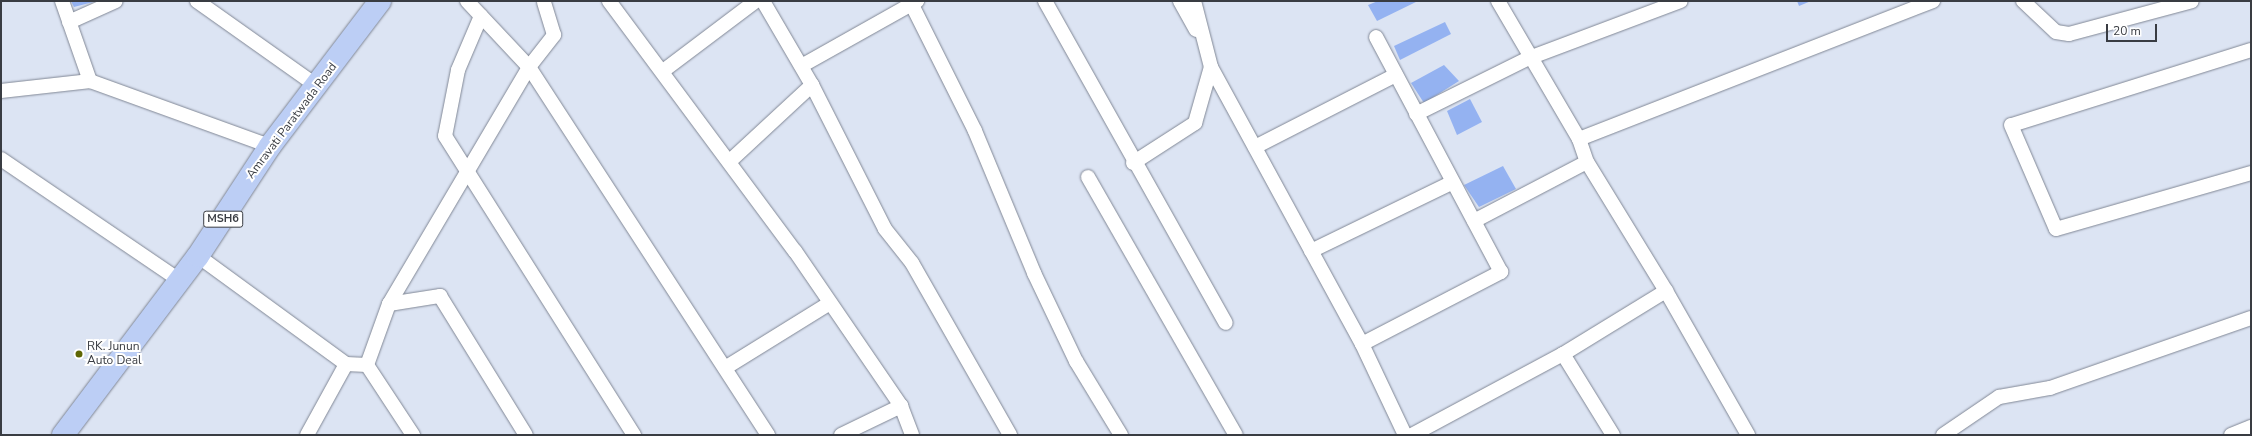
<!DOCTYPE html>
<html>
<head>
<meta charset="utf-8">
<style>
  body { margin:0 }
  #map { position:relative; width:2252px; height:436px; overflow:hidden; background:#dce4f3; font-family:"Nunito Sans",sans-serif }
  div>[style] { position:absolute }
  .building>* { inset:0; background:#94b2f1 }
  .roads { filter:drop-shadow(0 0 1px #808795) drop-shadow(0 0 1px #808795) }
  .minor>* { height:14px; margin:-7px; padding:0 7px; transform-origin:7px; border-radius:7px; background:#fff }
  .primary>* { height:22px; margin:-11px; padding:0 11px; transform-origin:11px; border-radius:11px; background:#bccef5 }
  .dots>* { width:11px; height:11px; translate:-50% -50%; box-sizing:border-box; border:2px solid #fff; border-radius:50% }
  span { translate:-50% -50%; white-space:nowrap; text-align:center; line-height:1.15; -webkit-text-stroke:4px #fff; paint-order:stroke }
  .shield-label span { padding:1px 3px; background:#fff; border:1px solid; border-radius:3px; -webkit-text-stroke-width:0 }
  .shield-label { font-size:11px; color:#393c42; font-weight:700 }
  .street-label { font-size:12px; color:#393c42 }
  .poi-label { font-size:12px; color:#393c42 }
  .left { translate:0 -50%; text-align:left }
  .frame { position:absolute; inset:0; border:2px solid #393c42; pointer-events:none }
  .scale { position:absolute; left:2106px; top:24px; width:51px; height:18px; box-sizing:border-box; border:2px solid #393c42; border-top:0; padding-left:5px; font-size:12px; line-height:14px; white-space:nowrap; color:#393c42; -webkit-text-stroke:3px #fff; paint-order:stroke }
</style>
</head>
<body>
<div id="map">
  <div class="building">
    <i style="clip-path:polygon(71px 1px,109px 1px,99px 6px,97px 1px,74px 7px)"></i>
    <i style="clip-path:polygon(1378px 1px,1418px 1px,1377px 21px,1368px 5px)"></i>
    <i style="clip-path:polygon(1797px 1px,1811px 1px,1799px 6px)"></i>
    <i style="clip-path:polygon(1445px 22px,1451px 34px,1400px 60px,1394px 46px)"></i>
    <i style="clip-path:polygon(1444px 65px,1459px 81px,1424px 103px,1411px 83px)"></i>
    <i style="clip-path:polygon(1470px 99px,1482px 122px,1457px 135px,1447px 111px)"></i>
    <i style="clip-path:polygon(1503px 166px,1516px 189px,1479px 207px,1464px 185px)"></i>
  </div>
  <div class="roads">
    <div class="minor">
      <i style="left:62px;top:1px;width:85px;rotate:70.7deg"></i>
      <i style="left:197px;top:1px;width:147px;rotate:35.3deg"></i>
      <i style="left:467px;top:1px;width:91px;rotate:46.8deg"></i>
      <i style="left:529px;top:67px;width:439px;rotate:57deg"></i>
      <i style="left:609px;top:1px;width:312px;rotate:53.4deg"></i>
      <i style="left:795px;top:251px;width:188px;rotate:55.6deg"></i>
      <i style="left:901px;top:406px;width:31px;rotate:69deg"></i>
      <i style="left:910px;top:1px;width:145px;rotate:63.4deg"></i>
      <i style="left:975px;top:131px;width:154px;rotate:67.4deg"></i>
      <i style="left:1034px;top:273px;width:98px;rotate:64.5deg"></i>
      <i style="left:1076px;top:361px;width:87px;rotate:58.7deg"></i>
      <i style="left:1045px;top:1px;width:369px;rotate:60.7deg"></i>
      <i style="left:1180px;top:1px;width:33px;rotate:61deg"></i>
      <i style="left:1498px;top:1px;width:160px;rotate:59.6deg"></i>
      <i style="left:1579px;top:139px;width:24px;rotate:71deg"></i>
      <i style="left:1587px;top:162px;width:151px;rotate:58.5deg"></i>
      <i style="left:1666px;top:291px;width:166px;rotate:60.3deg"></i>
      <i style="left:2023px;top:1px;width:45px;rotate:43.2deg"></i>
      <i style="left:2056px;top:32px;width:13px;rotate:9deg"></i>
      <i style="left:2069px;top:34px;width:127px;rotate:-15deg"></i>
      <i style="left:481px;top:16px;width:59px;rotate:113.1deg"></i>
      <i style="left:458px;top:70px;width:67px;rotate:101.1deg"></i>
      <i style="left:445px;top:136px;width:354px;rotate:57.7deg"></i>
      <i style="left:69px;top:22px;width:51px;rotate:-24.1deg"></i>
      <i style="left:2251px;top:50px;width:251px;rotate:162.6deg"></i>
      <i style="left:2011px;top:125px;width:113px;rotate:66.6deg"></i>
      <i style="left:2056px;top:229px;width:203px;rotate:-16deg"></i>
      <i style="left:803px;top:65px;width:131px;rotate:-29.3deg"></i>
      <i style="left:1211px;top:67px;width:315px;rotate:61.4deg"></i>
      <i style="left:1362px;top:344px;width:101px;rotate:64.7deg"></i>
      <i style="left:663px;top:71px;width:116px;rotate:-37deg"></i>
      <i style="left:812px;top:85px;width:161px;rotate:63.1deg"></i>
      <i style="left:885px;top:229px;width:43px;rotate:51.5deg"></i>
      <i style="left:912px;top:263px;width:198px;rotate:60.3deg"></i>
      <i style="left:1px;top:91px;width:90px;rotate:-6.4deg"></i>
      <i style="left:90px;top:81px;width:191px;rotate:19.9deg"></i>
      <i style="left:1416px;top:114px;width:126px;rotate:-26.4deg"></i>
      <i style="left:1529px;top:58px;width:162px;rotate:-20.6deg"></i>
      <i style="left:1579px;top:139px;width:380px;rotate:-21.3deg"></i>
      <i style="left:1255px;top:147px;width:158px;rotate:-27.1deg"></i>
      <i style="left:1px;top:159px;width:215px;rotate:34.2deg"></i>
      <i style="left:730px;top:161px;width:112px;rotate:-42.8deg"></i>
      <i style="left:812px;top:85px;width:97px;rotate:-120.3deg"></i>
      <i style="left:1133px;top:163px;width:74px;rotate:-32.8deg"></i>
      <i style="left:1195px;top:123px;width:58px;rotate:-74.1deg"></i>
      <i style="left:1211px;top:67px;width:68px;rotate:-104.4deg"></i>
      <i style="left:1088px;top:177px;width:297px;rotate:60.2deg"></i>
      <i style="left:1474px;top:221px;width:127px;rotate:-27.6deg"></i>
      <i style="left:1311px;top:251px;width:156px;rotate:-25.9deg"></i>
      <i style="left:198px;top:256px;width:183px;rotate:36.1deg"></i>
      <i style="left:346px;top:364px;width:21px;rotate:3deg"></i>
      <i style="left:367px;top:365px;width:84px;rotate:56.7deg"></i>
      <i style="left:389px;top:304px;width:52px;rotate:-8.9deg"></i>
      <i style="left:440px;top:296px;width:163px;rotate:58.3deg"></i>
      <i style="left:1362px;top:344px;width:157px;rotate:-27.4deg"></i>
      <i style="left:1501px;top:272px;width:266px;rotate:-118deg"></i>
      <i style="left:1563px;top:354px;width:95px;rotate:58.3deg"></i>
      <i style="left:367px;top:365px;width:65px;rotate:-70.2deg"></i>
      <i style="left:389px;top:304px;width:275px;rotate:-59.4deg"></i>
      <i style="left:529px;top:67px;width:41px;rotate:-52deg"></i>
      <i style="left:554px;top:35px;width:34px;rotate:-107deg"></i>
      <i style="left:725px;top:368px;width:123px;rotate:-31.8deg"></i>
      <i style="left:307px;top:435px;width:81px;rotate:-61.2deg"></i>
      <i style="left:841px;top:435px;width:67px;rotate:-25.8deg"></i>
      <i style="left:1412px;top:435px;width:171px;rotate:-28.2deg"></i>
      <i style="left:1563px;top:354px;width:121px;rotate:-31.5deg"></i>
      <i style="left:1943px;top:435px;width:68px;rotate:-34.2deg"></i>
      <i style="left:1999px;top:397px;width:52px;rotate:-10deg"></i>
      <i style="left:2050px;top:388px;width:213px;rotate:-19.2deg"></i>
      <i style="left:2231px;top:435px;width:22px;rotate:-22deg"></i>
    </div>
    <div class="primary">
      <i style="left:63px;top:435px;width:224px;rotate:-53deg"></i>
      <i style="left:198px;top:256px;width:131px;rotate:-56.8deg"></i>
      <i style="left:270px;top:146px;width:182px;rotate:-52.8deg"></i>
    </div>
  </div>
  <div class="dots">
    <i style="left:79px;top:354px;background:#5e6604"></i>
  </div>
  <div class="shield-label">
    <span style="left:223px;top:219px">MSH6</span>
  </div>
  <div class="street-label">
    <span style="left:292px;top:121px;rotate:-53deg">Amravati Paratwada Road</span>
  </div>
  <div class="poi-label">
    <span class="left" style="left:87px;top:354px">RK. Junun<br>Auto Deal</span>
  </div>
  <div class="frame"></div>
  <div class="scale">20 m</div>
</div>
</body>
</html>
